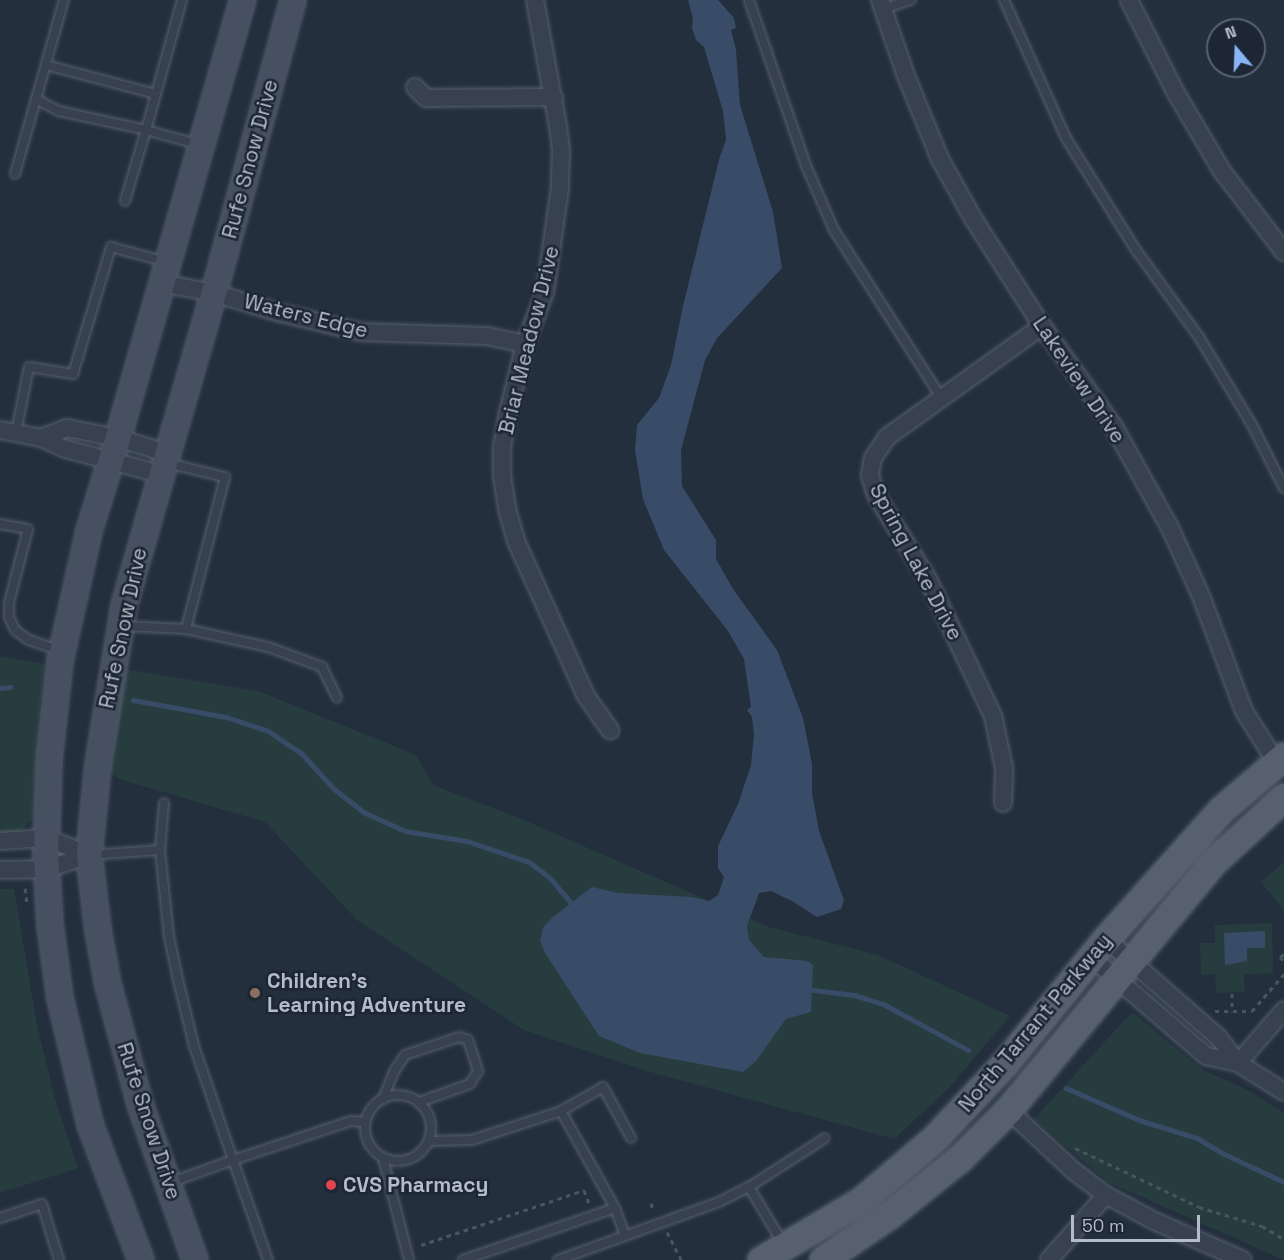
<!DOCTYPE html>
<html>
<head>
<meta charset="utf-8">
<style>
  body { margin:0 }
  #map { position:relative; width:1284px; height:1260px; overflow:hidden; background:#242f3e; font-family:"Space Grotesk",sans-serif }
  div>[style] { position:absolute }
  .green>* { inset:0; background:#263c3f }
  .water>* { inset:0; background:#394c67 }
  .stream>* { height:5px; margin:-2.5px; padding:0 2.5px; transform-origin:2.5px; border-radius:2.5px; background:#394c67 }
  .path>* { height:3px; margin-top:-1.5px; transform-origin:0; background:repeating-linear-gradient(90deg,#44595c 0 4.5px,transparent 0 9px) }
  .roads { filter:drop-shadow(0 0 2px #565f6c) drop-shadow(0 0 2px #565f6c) }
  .service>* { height:8px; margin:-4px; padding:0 4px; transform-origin:4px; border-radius:4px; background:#38414e }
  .service>.ring { margin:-4px; padding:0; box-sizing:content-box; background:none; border:8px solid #38414e; border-radius:50% }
  .minor>* { height:16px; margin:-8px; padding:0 8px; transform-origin:8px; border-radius:8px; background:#38414e }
  .secondary>* { height:24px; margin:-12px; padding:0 12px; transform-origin:12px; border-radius:12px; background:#465061 }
  .primary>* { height:27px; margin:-13.5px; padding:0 13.5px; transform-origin:13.5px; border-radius:13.5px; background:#56606e }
  .dots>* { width:16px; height:16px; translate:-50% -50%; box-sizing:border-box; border:3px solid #1d2633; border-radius:50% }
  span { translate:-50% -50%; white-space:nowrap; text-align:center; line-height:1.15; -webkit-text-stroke:5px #1d2633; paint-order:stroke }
  .street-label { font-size:21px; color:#b4bcc9 }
  .poi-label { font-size:21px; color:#b4bcc9; font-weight:700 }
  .left { translate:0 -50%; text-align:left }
  .north { position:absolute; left:1206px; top:18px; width:60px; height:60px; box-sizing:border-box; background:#1d2633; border:2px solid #59626f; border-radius:50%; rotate:341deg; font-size:16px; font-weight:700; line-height:24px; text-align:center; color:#b4bcc9 }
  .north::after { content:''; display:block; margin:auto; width:21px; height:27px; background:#8ab4f8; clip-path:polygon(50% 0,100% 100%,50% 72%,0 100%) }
  .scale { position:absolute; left:1071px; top:1215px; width:129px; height:27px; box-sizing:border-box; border:3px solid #b4bcc9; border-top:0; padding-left:8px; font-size:18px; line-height:21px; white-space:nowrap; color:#b4bcc9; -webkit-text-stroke:4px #1d2633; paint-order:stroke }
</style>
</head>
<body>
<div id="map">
  <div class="green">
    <i style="clip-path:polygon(0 656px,45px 664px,34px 758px,33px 819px,18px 833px,0 834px)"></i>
    <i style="clip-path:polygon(119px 668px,258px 691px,416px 755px,433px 785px,519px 818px,769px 927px,878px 955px,1010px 1016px,947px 1090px,894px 1139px,647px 1071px,524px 1030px,357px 920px,265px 822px,119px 779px,107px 771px)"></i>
    <i style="clip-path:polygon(1284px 862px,1284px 910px,1261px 882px)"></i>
    <i style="clip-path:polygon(0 889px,14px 889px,36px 1020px,55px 1099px,78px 1168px,0 1193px)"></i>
    <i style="clip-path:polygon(1272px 923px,1273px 973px,1244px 975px,1245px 992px,1216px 993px,1215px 974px,1201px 975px,1200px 943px,1215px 943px,1215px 925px)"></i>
    <i style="clip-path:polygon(1132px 1012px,1203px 1070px,1250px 1091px,1284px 1113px,1284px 1260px,1108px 1182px,1034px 1119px)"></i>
  </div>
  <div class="water">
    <i style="clip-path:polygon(688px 0,718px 0,734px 18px,736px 28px,731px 30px,736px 50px,740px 105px,773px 212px,782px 268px,717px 338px,705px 360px,681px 450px,682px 486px,716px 540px,716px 559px,733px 589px,777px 650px,803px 718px,812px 764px,812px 793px,819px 831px,844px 900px,841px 909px,817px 917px,792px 901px,771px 891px,759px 893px,747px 926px,749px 940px,764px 957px,807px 961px,813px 965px,811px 1012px,786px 1019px,756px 1061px,743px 1072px,640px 1053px,599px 1036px,545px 953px,540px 940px,544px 926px,553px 917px,592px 887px,618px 893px,691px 897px,709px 901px,718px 895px,724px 877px,718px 868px,718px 846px,738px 804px,751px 765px,754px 735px,752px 717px,747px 710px,751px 707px,744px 659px,728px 631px,664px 550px,643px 499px,635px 450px,637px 425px,659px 398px,671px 365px,683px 306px,720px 156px,726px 140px,723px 111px,704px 47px,696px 40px,692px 28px,693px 18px)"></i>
    <i style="clip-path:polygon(1265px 931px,1265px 948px,1247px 948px,1247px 961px,1225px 965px,1224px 933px)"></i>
  </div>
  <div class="stream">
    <i style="left:0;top:688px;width:10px;rotate:-6deg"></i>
    <i style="left:133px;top:700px;width:95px;rotate:10.4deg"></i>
    <i style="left:226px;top:717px;width:44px;rotate:18.4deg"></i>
    <i style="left:268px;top:731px;width:40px;rotate:34deg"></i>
    <i style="left:301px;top:753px;width:49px;rotate:47.5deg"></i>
    <i style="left:334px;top:789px;width:37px;rotate:38deg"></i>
    <i style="left:363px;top:812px;width:46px;rotate:24.3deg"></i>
    <i style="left:405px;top:831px;width:63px;rotate:9.2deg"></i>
    <i style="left:467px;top:841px;width:65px;rotate:18.7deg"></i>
    <i style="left:529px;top:862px;width:26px;rotate:37deg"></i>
    <i style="left:550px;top:878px;width:38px;rotate:50deg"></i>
    <i style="left:806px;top:989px;width:48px;rotate:7.1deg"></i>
    <i style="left:854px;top:995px;width:30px;rotate:17deg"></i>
    <i style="left:883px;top:1004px;width:97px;rotate:28.4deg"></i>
    <i style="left:1066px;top:1088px;width:80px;rotate:23.7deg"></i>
    <i style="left:1139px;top:1120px;width:61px;rotate:17.2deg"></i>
    <i style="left:1197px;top:1138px;width:31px;rotate:31deg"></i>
    <i style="left:1224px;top:1154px;width:66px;rotate:25deg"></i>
  </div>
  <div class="path">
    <i style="left:25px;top:888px;width:16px;rotate:83deg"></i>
    <i style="left:1284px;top:954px;width:5px;rotate:143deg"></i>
    <i style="left:1280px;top:957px;width:6px;rotate:45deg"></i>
    <i style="left:1232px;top:993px;width:19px;rotate:90deg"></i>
    <i style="left:1215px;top:1011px;width:37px"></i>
    <i style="left:1252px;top:1011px;width:49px;rotate:-49.1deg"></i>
    <i style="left:1075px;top:1148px;width:137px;rotate:25.4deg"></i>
    <i style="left:1199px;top:1207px;width:66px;rotate:16.8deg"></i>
    <i style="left:1262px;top:1226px;width:26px;rotate:31deg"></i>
    <i style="left:651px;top:1203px;width:9px;rotate:72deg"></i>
    <i style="left:667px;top:1232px;width:31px;rotate:63deg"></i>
    <i style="left:421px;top:1245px;width:172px;rotate:-18.6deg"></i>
    <i style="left:584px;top:1190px;width:15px;rotate:70deg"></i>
  </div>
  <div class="roads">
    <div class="service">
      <i style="left:182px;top:0;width:135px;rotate:105.5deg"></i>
      <i style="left:146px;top:130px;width:57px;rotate:15.3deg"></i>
      <i style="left:749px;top:0;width:178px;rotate:71deg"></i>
      <i style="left:807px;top:168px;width:68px;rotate:66.5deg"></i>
      <i style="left:834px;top:230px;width:201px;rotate:57.4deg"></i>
      <i style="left:1004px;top:0;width:151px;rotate:65.8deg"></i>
      <i style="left:1066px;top:138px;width:132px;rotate:58deg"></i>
      <i style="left:1136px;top:250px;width:107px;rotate:54.1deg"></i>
      <i style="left:1199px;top:337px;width:103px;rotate:58.9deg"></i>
      <i style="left:1252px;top:425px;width:71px;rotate:63.1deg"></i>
      <i style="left:883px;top:9px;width:29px;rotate:-18deg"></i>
      <i style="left:46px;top:65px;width:114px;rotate:14.8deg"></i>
      <i style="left:36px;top:99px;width:26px;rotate:28deg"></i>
      <i style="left:59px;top:111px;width:89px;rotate:12.3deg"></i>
      <i style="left:146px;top:130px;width:74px;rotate:106.5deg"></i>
      <i style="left:15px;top:174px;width:181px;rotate:-74.3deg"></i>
      <i style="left:16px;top:433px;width:67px;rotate:-78.9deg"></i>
      <i style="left:29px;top:367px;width:45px;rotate:9deg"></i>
      <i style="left:73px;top:374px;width:133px;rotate:-73.3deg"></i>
      <i style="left:111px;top:247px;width:58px;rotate:15deg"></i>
      <i style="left:167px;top:463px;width:60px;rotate:13.6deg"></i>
      <i style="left:225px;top:477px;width:157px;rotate:104.4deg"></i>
      <i style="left:0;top:524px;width:28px;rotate:10deg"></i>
      <i style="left:28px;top:529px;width:76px;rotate:104.4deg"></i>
      <i style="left:9px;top:603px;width:14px;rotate:90deg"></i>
      <i style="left:9px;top:617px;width:14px;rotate:65deg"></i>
      <i style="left:15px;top:630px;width:17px;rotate:36deg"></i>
      <i style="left:29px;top:640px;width:34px;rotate:19deg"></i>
      <i style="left:123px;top:626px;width:63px;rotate:2.7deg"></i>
      <i style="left:186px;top:629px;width:84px;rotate:12.4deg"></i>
      <i style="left:268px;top:647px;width:58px;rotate:20.3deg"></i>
      <i style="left:322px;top:667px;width:34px;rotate:64deg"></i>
      <i style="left:160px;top:850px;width:47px;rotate:-85.1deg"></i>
      <i style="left:90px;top:855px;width:70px;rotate:-4.1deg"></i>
      <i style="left:160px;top:850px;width:87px;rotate:84.1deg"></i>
      <i style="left:169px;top:937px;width:40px;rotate:78deg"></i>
      <i style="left:177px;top:976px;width:72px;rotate:76.3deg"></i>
      <i style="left:194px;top:1046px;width:120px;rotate:71.1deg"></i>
      <i style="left:233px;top:1160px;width:124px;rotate:-18.3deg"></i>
      <i style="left:351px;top:1121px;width:14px;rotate:4deg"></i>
      <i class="ring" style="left:365px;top:1095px;width:58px;height:58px"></i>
      <i style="left:383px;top:1099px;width:31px;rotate:-68deg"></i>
      <i style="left:395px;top:1070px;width:18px;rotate:-56deg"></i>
      <i style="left:405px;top:1055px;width:57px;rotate:-18.4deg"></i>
      <i style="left:459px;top:1037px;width:9px;rotate:18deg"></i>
      <i style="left:468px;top:1040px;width:33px;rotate:72deg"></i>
      <i style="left:478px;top:1071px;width:15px;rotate:122deg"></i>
      <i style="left:470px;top:1084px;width:54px;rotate:160.6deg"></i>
      <i style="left:561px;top:1111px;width:48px;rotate:-29.7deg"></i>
      <i style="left:603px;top:1087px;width:58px;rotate:61.2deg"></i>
      <i style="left:429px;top:1141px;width:43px;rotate:-1.3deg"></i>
      <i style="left:472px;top:1140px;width:94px;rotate:-18deg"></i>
      <i style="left:561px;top:1111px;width:111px;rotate:60.9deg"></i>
      <i style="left:615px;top:1208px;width:161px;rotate:161.1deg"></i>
      <i style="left:383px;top:1158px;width:105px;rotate:75.7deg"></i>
      <i style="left:169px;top:1183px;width:68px;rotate:-19.8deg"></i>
      <i style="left:233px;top:1160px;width:106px;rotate:70.7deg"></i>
      <i style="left:749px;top:1187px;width:64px;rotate:59deg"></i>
      <i style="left:615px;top:1208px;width:30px;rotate:70deg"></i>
      <i style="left:0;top:1218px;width:44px;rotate:-18.4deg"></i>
      <i style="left:42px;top:1204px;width:59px;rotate:73.1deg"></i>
      <i style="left:558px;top:1260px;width:171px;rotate:-19.8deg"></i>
      <i style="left:719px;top:1202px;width:34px;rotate:-27deg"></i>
      <i style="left:749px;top:1187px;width:90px;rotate:-32.8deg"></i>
    </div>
    <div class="minor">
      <i style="left:535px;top:0;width:128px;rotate:79.7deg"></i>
      <i style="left:558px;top:126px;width:25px;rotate:83deg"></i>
      <i style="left:561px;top:151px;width:37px;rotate:92deg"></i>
      <i style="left:560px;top:188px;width:105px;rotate:98.2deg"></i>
      <i style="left:545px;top:292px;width:56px;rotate:111deg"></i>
      <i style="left:525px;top:344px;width:71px;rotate:103.8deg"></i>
      <i style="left:508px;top:413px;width:36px;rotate:100deg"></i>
      <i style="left:502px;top:448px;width:28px;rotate:90deg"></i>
      <i style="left:502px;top:476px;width:33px;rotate:81deg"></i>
      <i style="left:507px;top:509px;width:33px;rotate:74deg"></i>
      <i style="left:516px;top:541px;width:170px;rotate:65.7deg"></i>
      <i style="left:586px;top:696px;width:42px;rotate:54.8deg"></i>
      <i style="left:880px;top:0;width:80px;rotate:71.1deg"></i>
      <i style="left:906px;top:76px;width:90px;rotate:67.7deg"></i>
      <i style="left:940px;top:159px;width:70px;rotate:60.9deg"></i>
      <i style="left:974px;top:220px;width:126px;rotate:57.3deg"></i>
      <i style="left:1042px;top:326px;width:124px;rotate:54.5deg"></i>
      <i style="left:1114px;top:427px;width:118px;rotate:61deg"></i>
      <i style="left:1171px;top:530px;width:72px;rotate:65.6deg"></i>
      <i style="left:1201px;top:596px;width:123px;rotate:69.5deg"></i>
      <i style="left:1244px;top:711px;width:60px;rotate:57.9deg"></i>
      <i style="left:1129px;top:0;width:104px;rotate:63.2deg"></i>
      <i style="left:1176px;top:93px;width:91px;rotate:59.5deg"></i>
      <i style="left:1222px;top:171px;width:102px;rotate:52.6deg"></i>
      <i style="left:415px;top:87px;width:16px;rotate:45deg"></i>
      <i style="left:426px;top:98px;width:128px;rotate:-0.4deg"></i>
      <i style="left:161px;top:283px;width:54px;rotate:10.7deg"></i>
      <i style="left:214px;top:293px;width:66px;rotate:16.8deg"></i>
      <i style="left:277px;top:312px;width:85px;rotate:13.5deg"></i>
      <i style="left:360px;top:332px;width:127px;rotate:1.8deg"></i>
      <i style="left:487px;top:336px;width:39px;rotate:12deg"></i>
      <i style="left:0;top:430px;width:42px;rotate:11deg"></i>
      <i style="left:41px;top:438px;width:27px;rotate:24deg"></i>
      <i style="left:66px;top:449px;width:97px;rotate:14.9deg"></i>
      <i style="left:41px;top:438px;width:28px;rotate:-21deg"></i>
      <i style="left:67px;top:428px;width:52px;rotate:11.1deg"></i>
      <i style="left:118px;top:438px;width:50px;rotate:17.4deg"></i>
      <i style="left:1003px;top:803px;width:35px;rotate:-88deg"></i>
      <i style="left:1004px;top:768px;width:53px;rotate:-101.9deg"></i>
      <i style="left:993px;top:716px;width:149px;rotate:-115.4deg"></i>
      <i style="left:929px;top:581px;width:101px;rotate:-121.6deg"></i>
      <i style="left:876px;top:495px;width:21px;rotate:-107deg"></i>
      <i style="left:870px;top:475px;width:17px;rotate:-80deg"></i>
      <i style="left:873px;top:458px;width:25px;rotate:-56deg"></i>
      <i style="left:887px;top:437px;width:191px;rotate:-35.6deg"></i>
      <i style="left:0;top:841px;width:47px;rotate:-3.7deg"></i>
      <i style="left:47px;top:838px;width:45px;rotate:22deg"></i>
      <i style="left:0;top:870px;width:47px;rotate:-1.2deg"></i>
      <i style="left:47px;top:869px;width:44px;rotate:-18.4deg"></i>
      <i style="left:1106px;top:939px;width:150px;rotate:41.2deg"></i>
      <i style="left:1219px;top:1038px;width:31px;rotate:53deg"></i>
      <i style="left:1238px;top:1063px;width:54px;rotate:32.2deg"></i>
      <i style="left:1091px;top:957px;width:152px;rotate:40.7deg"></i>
      <i style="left:1206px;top:1056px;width:33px;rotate:12deg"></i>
      <i style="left:1238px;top:1063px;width:70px;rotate:-49deg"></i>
      <i style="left:1008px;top:1110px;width:91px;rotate:42.8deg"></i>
      <i style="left:1075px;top:1172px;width:39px;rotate:37deg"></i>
      <i style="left:1106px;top:1195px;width:52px;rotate:28.5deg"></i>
      <i style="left:1152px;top:1220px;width:99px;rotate:23.7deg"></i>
      <i style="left:1049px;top:1260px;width:86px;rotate:-48.8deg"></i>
    </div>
    <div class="secondary">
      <i style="left:141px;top:1260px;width:145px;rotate:-110.6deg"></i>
      <i style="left:90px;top:1124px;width:130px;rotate:-103.4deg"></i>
      <i style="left:60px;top:998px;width:74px;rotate:-97.8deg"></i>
      <i style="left:50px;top:925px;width:70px;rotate:-93.3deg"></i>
      <i style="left:46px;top:855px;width:96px;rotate:-88.2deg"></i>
      <i style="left:49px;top:759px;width:99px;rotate:-83.6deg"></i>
      <i style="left:60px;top:661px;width:133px;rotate:-77.4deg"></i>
      <i style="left:89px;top:531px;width:97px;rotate:-72.7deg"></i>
      <i style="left:118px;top:438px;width:455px;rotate:-74.1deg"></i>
      <i style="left:195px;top:1260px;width:162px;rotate:-109.4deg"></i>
      <i style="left:141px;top:1107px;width:126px;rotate:-105.1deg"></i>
      <i style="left:108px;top:985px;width:56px;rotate:-100.3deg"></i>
      <i style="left:98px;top:930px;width:76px;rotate:-96.8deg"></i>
      <i style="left:89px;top:855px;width:90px;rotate:-84.3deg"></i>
      <i style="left:98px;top:765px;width:161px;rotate:-80.7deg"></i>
      <i style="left:124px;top:606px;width:326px;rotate:-74deg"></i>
      <i style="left:214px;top:293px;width:303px;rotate:-74.9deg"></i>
    </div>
    <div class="primary">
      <i style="left:761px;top:1260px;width:117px;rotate:-30.7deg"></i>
      <i style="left:862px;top:1200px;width:96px;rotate:-40.3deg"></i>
      <i style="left:935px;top:1138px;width:104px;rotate:-46.9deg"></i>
      <i style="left:1006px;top:1062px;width:159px;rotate:-50.9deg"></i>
      <i style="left:1106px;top:939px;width:173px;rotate:-48.3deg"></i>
      <i style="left:1221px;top:810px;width:83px;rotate:-40.6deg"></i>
      <i style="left:823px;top:1260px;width:80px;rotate:-34.3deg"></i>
      <i style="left:889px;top:1215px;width:91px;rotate:-38.8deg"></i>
      <i style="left:960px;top:1158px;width:68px;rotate:-45deg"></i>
      <i style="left:1008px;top:1110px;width:322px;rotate:-50.4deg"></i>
      <i style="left:1213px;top:862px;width:96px;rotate:-42.5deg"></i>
    </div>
  </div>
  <div class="dots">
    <i style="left:255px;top:993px;background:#8d6e63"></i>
    <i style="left:331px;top:1185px;background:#e0444e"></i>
  </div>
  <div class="street-label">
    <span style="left:250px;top:159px;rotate:-75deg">Rufe Snow Drive</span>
    <span style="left:306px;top:316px;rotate:14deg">Waters Edge</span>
    <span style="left:529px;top:340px;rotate:-76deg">Briar Meadow Drive</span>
    <span style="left:1079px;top:380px;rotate:56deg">Lakeview Drive</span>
    <span style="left:916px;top:562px;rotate:62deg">Spring Lake Drive</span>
    <span style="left:123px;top:628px;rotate:-78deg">Rufe Snow Drive</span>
    <span style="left:1035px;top:1023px;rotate:-50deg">North Tarrant Parkway</span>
    <span style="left:149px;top:1121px;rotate:72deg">Rufe Snow Drive</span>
  </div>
  <div class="poi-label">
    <span class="left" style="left:267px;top:993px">Children's<br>Learning Adventure</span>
    <span class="left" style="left:343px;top:1185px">CVS Pharmacy</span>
  </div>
  <div class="north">N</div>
  <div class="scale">50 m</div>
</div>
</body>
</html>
